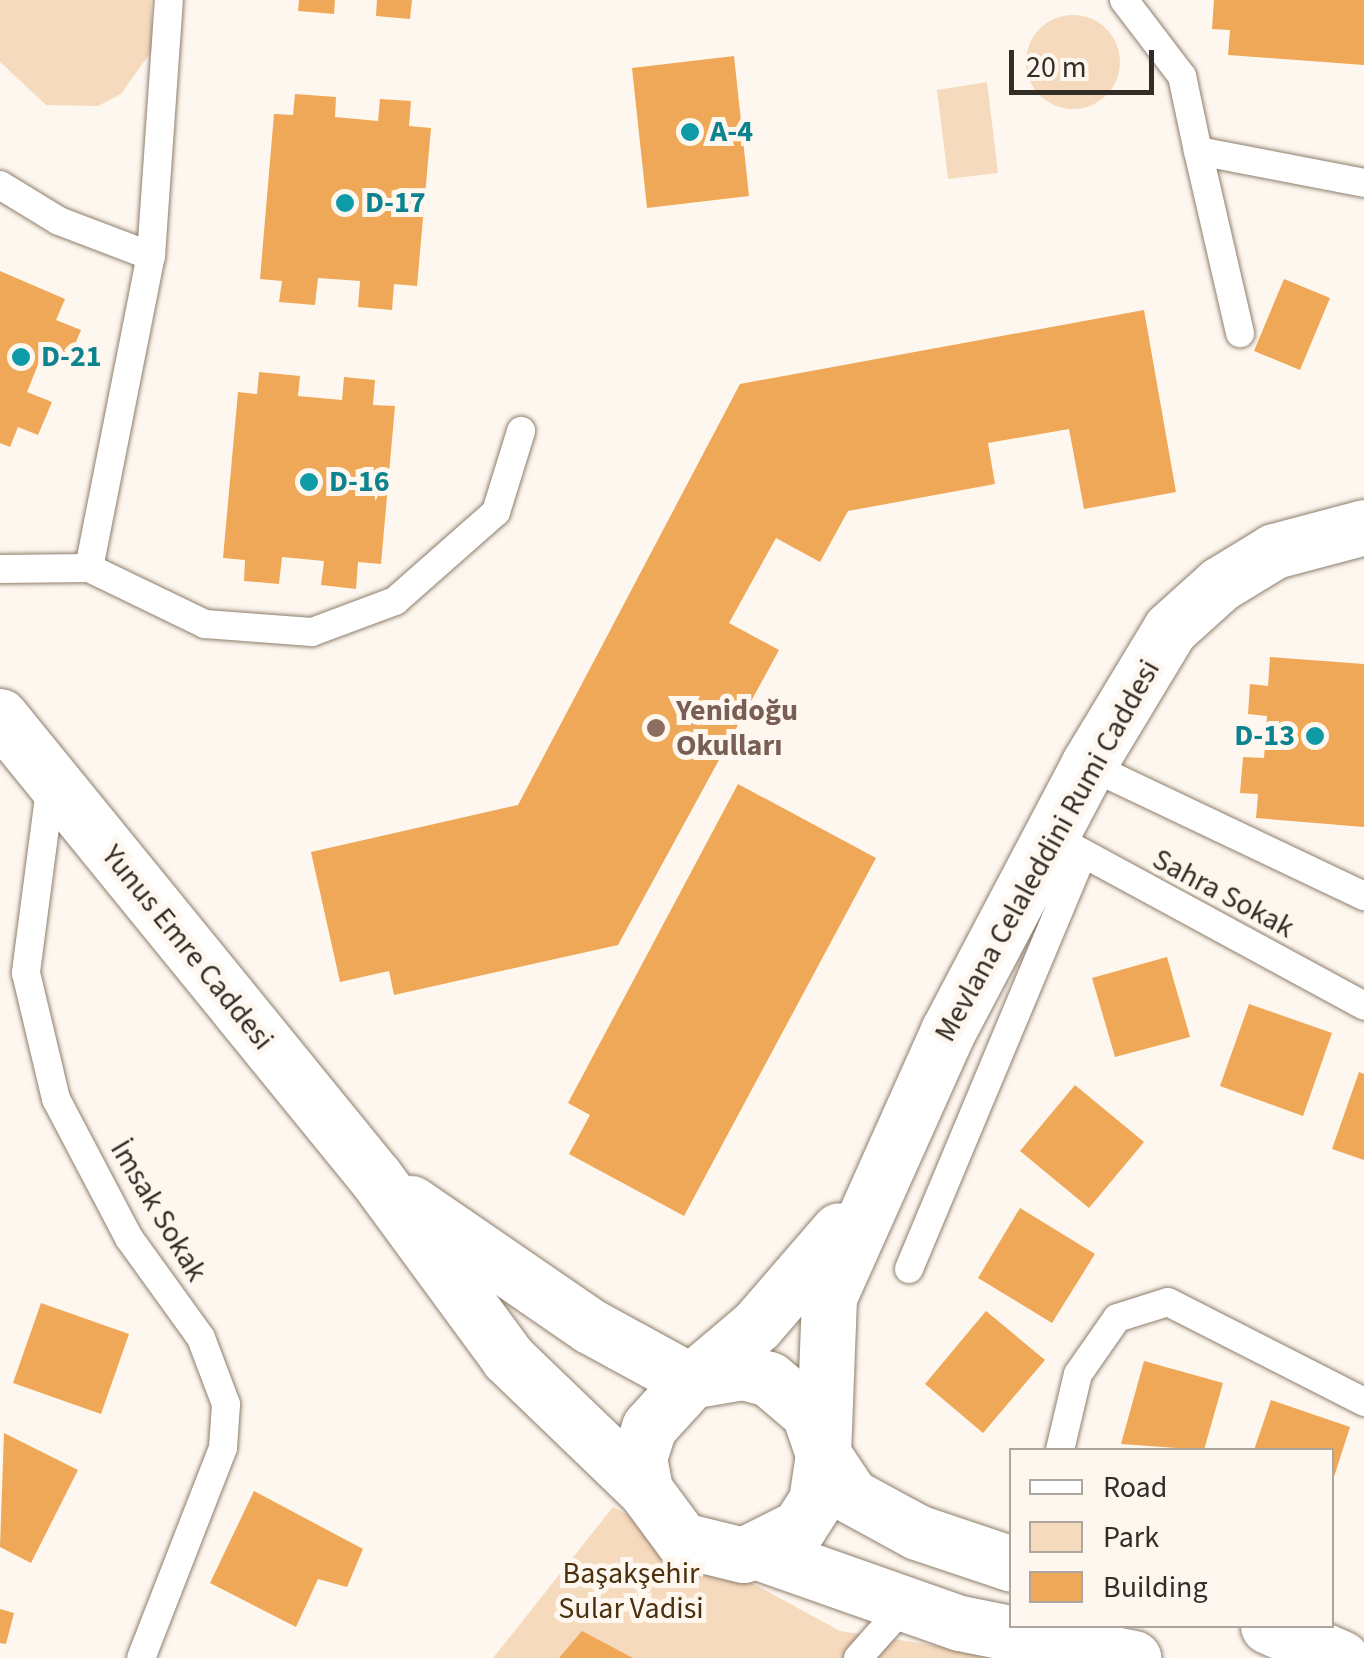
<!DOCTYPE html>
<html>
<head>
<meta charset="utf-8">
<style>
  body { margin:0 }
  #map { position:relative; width:1364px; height:1658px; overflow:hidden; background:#fef7ef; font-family:"Source Sans 3",sans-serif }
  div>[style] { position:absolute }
  .green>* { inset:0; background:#f6dabd }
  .round { border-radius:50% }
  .building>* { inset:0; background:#efa857 }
  .roads { filter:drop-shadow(0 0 2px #8e7e6d) drop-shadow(0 0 2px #8e7e6d) }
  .lane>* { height:28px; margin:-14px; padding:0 14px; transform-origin:14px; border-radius:14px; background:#fff }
  .secondary>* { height:55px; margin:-27.5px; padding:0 27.5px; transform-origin:27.5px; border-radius:27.5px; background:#fff }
  .dots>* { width:28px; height:28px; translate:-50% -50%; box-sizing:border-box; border:5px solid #fef7ef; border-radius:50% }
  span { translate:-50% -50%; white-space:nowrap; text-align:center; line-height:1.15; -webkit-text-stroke:10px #fef7ef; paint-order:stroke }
  .culture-label { font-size:30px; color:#0d838f; font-weight:700 }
  .left { translate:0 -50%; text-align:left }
  .right { translate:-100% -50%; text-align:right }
  .education-label { font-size:30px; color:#785e54; font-weight:700 }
  .street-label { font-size:30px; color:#332d26 }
  .park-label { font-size:30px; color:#4c300d }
  .legend { position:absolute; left:1009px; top:1448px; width:325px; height:180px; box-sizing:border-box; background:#fef7ef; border:2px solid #ada69f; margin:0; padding:12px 18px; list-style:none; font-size:30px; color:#332d26 }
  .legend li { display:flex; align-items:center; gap:20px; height:50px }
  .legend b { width:50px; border:2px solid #ada69f }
  .scale { position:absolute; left:1009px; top:50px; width:145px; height:45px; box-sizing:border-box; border:5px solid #332d26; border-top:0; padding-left:12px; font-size:30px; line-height:35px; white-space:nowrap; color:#332d26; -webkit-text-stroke:8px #fef7ef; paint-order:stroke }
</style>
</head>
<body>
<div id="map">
  <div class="green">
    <i style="clip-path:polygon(0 0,151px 0,153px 49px,121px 94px,98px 106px,46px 105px,0 62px)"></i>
    <i class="round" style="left:1026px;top:15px;width:94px;height:94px"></i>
    <i style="clip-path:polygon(987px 82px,998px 173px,948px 179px,937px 90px)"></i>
    <i style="clip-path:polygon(613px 1507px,840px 1631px,1016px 1658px,493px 1658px)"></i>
  </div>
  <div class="building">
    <i style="clip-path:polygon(299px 0,335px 0,334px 14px,298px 11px)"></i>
    <i style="clip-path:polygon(377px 0,412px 0,410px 19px,376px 16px)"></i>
    <i style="clip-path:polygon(1214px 0,1364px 0,1364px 65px,1228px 55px,1230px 30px,1212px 29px)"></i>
    <i style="clip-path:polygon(734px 56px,749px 196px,647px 208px,632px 68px)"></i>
    <i style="clip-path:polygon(295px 94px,336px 97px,335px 117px,378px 121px,380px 99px,411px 101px,409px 126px,431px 128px,417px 286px,394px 284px,392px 310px,358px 307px,360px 281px,318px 278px,315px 305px,279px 302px,282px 281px,260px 279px,274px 114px,293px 115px)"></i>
    <i style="clip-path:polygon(0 271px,65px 299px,56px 320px,81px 330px,67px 363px,43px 352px,27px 392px,52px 402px,38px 435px,18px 427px,10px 447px,0 443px)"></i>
    <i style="clip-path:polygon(1284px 279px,1330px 298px,1300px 370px,1254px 351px)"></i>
    <i style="clip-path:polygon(1144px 310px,1176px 492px,1084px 509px,1069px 429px,988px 443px,995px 484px,848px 511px,820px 562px,776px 538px,729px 623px,779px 650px,618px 945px,394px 995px,389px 971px,340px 982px,311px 852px,518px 805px,740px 384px)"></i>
    <i style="clip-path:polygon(259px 372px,300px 376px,298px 396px,342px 400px,344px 377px,375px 380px,373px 405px,395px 406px,381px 564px,358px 562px,356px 589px,321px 585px,324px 561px,282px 557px,279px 584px,244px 581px,245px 560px,223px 558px,238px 392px,257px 394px)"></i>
    <i style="clip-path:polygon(1270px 657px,1364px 664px,1364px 827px,1256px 818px,1258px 794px,1240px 793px,1243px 757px,1264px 758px,1267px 716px,1248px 714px,1250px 684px,1268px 686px)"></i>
    <i style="clip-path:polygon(738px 784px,876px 858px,684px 1216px,569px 1154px,590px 1115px,568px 1103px)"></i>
    <i style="clip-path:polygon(1167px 957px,1190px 1037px,1115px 1057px,1092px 978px)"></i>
    <i style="clip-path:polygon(1249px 1004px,1332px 1033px,1303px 1116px,1220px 1086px)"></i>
    <i style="clip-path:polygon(1359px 1072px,1364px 1074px,1364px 1160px,1332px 1149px)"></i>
    <i style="clip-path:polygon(1075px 1085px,1144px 1142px,1089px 1208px,1020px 1151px)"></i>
    <i style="clip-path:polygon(1020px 1208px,1095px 1254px,1052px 1323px,978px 1278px)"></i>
    <i style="clip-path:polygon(41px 1303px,129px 1334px,101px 1414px,13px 1383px)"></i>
    <i style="clip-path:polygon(986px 1311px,1045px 1360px,983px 1433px,925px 1384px)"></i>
    <i style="clip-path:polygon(1144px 1361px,1223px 1383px,1204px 1450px,1121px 1444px)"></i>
    <i style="clip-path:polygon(1271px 1400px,1350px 1427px,1332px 1483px,1332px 1450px,1254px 1450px)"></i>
    <i style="clip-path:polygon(4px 1433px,78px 1470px,31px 1563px,0 1547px)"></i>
    <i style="clip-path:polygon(254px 1491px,363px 1549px,347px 1587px,318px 1579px,296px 1627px,210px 1583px)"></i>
    <i style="clip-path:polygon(0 1609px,14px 1613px,6px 1644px,0 1643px)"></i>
    <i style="clip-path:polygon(582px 1631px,633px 1658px,559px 1658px)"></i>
  </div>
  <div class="roads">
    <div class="lane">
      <i style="left:1124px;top:0;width:96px;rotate:52.7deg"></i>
      <i style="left:1182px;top:76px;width:77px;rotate:78deg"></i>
      <i style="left:1198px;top:151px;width:169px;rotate:10.9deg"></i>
      <i style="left:1198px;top:151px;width:187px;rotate:77deg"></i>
      <i style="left:0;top:185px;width:69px;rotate:31.4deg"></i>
      <i style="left:59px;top:221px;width:98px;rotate:20.8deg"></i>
      <i style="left:89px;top:568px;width:318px;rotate:-78.8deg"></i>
      <i style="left:151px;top:256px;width:257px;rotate:-86deg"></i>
      <i style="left:0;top:569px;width:89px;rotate:-0.6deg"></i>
      <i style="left:89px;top:568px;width:129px;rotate:25.8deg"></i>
      <i style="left:205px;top:624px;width:107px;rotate:4.3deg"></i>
      <i style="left:312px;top:632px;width:89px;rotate:-20.5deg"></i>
      <i style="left:395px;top:601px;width:135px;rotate:-41.4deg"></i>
      <i style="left:496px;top:512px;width:85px;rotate:-72.8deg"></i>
      <i style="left:1088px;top:765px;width:306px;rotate:25.4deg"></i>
      <i style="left:51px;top:782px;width:193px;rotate:97.5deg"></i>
      <i style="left:26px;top:973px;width:130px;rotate:76.6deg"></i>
      <i style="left:56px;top:1099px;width:157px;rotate:62.3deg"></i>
      <i style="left:129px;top:1238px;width:123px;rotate:54.2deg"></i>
      <i style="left:201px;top:1338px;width:71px;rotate:69.3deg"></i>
      <i style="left:226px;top:1404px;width:44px;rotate:93.9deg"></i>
      <i style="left:223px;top:1448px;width:225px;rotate:111.3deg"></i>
      <i style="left:1068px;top:845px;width:337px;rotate:28.5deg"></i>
      <i style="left:909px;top:1269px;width:449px;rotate:-67.3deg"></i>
      <i style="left:1060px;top:1450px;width:78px;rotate:-76.7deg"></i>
      <i style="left:1078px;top:1374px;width:68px;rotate:-55.1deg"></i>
      <i style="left:1117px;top:1318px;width:53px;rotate:-17.4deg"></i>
      <i style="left:1168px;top:1302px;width:220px;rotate:27deg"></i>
      <i style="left:858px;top:1658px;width:72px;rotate:-48.4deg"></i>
    </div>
    <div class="secondary">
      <i style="left:0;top:716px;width:596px;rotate:50.86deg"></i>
      <i style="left:376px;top:1178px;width:223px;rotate:53.7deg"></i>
      <i style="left:508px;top:1358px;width:190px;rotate:43.9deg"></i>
      <i style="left:411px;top:1203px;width:217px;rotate:34.5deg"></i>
      <i style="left:590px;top:1326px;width:115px;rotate:28.6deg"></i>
      <i style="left:691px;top:1381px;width:87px;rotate:-40.3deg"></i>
      <i style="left:757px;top:1325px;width:125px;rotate:-49.2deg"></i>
      <i style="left:755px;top:1551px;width:217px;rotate:19.4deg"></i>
      <i style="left:960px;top:1623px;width:177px;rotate:11.4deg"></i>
      <i style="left:1012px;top:1564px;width:100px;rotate:-161.4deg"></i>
      <i style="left:917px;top:1532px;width:75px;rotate:-151.4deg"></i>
      <i style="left:851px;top:1496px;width:50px;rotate:-123.7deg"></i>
      <i style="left:823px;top:1454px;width:43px;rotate:-108.9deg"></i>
      <i style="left:809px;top:1413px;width:52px;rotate:-139.6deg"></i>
      <i style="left:769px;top:1379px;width:27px;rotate:-165deg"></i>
      <i style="left:743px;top:1372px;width:53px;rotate:170.2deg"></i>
      <i style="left:691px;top:1381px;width:62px;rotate:132.4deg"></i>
      <i style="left:649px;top:1427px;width:33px;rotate:108deg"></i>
      <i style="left:639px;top:1458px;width:33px;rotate:79deg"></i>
      <i style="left:645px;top:1490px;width:62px;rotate:53.5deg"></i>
      <i style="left:682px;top:1540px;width:63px;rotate:13.8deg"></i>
      <i style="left:743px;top:1555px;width:63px;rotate:-26.6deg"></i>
      <i style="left:799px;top:1527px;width:31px;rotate:-57deg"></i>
      <i style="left:816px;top:1501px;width:48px;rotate:-81.5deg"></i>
      <i style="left:823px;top:1454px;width:157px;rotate:-87.8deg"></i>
      <i style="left:829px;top:1297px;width:291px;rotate:-65.9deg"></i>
      <i style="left:948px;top:1031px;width:301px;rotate:-62.2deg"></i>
      <i style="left:1088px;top:765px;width:159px;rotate:-58.9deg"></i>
      <i style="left:1170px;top:629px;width:67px;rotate:-42deg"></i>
      <i style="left:1220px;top:584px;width:63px;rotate:-31.4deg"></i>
      <i style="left:1274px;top:551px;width:93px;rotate:-14.9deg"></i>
      <i style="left:1268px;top:1626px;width:80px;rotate:23.7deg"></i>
    </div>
  </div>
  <div class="dots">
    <i style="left:690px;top:132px;background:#0f9aa8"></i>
    <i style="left:345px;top:203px;background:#0f9aa8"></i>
    <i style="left:21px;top:357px;background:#0f9aa8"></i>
    <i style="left:309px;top:482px;background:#0f9aa8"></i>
    <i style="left:656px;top:728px;background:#8d6e63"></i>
    <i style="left:1315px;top:736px;background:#0f9aa8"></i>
  </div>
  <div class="culture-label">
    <span class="left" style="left:710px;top:132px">A-4</span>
    <span class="left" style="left:365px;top:203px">D-17</span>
    <span class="left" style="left:41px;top:357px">D-21</span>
    <span class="left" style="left:329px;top:482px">D-16</span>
    <span class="right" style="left:1295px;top:736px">D-13</span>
  </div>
  <div class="education-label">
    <span class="left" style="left:676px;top:728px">Yenidoğu<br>Okulları</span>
  </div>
  <div class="street-label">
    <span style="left:1048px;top:851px;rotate:-61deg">Mevlana Celaleddini Rumi Caddesi</span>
    <span style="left:1223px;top:894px;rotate:28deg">Sahra Sokak</span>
    <span style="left:187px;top:948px;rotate:51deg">Yunus Emre Caddesi</span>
    <span style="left:158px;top:1211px;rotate:59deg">İmsak Sokak</span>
  </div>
  <div class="park-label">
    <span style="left:631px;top:1591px">Başakşehir<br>Sular Vadisi</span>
  </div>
  <ul class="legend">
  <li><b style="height:12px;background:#fff"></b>Road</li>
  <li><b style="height:28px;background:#f6dabd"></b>Park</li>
  <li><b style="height:28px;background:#efa857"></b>Building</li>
  </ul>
  <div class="scale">20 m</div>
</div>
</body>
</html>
